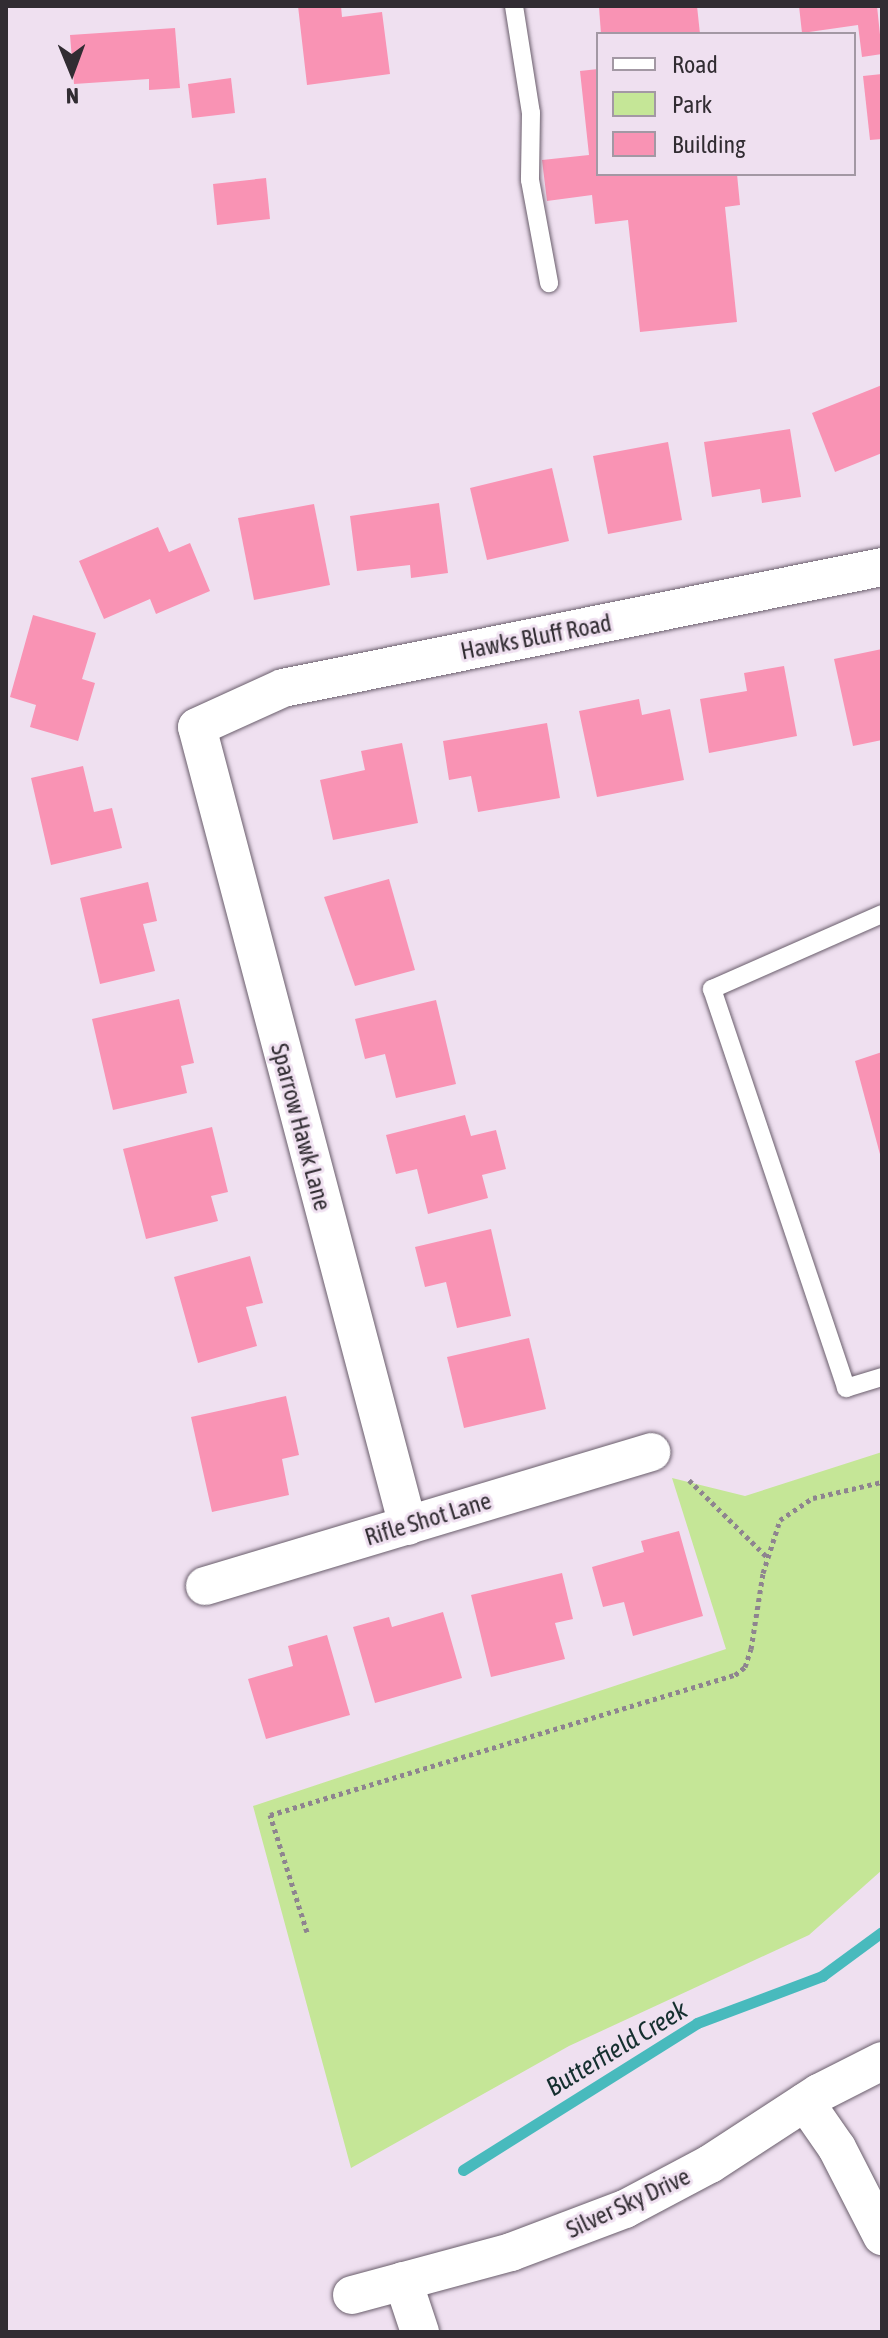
<!DOCTYPE html>
<html>
<head>
<meta charset="utf-8">
<style>
  body { margin:0 }
  #map { position:relative; width:888px; height:2338px; overflow:hidden; background:#efe0f0; font-family:"Asap Condensed",sans-serif }
  div>[style] { position:absolute }
  .green>* { inset:0; background:#c5e697 }
  .stream>* { height:11px; margin:-5.5px; padding:0 5.5px; transform-origin:5.5px; border-radius:5.5px; background:#48babd }
  .building>* { inset:0; background:#f993b4 }
  .path>* { height:5px; margin-top:-2.5px; transform-origin:0; background:repeating-linear-gradient(90deg,#8e848f 0 4px,transparent 0 8px) }
  .roads { filter:drop-shadow(0 0 2px #6a5e6c) drop-shadow(0 0 2px #6a5e6c) }
  .service>* { height:18px; margin:-9px; padding:0 9px; transform-origin:9px; border-radius:9px; background:#fff }
  .minor>* { height:38px; margin:-19px; padding:0 19px; transform-origin:19px; border-radius:19px; background:#fff }
  span { translate:-50% -50%; white-space:nowrap; text-align:center; line-height:1.15; -webkit-text-stroke:6px #efe0f0; paint-order:stroke }
  .street-label { font-size:24px; color:#312c32 }
  .water-label { font-size:26px; color:#152f2f; font-style:italic }
  .frame { position:absolute; inset:0; border:8px solid #312c32; pointer-events:none }
  .legend { position:absolute; left:596px; top:32px; width:260px; height:144px; box-sizing:border-box; background:#efe0f0; border:2px solid #a398a4; margin:0; padding:10px 14px; list-style:none; font-size:24px; color:#312c32 }
  .legend li { display:flex; align-items:center; gap:16px; height:40px }
  .legend b { width:40px; border:2px solid #a398a4 }
  .north { position:absolute; left:32px; top:32px; width:80px; height:80px; -webkit-text-stroke:6px #efe0f0; paint-order:stroke; rotate:179deg; font-size:22px; font-weight:700; line-height:32px; text-align:center; color:#312c32 }
  .north::after { content:''; display:block; margin:auto; width:28px; height:36px; background:#312c32; clip-path:polygon(50% 0,100% 100%,50% 72%,0 100%) }
</style>
</head>
<body>
<div id="map">
  <div class="green">
    <i style="clip-path:polygon(882px 1452px,882px 1870px,809px 1935px,569px 2046px,351px 2168px,253px 1806px,726px 1649px,672px 1478px,745px 1496px)"></i>
  </div>
  <div class="stream">
    <i style="left:463px;top:2170px;width:276px;rotate:-32.1deg"></i>
    <i style="left:697px;top:2023px;width:134px;rotate:-20.6deg"></i>
    <i style="left:822px;top:1976px;width:74px;rotate:-36.3deg"></i>
  </div>
  <div class="building">
    <i style="clip-path:polygon(298px 6px,341px 6px,342px 17px,382px 12px,390px 74px,307px 85px)"></i>
    <i style="clip-path:polygon(697px 6px,700px 34px,601px 34px,599px 7px)"></i>
    <i style="clip-path:polygon(799px 6px,877px 6px,882px 54px,862px 57px,858px 25px,802px 33px)"></i>
    <i style="clip-path:polygon(175px 28px,180px 88px,149px 90px,149px 79px,74px 84px,70px 35px)"></i>
    <i style="clip-path:polygon(598px 69px,598px 174px,737px 174px,740px 205px,725px 207px,737px 322px,640px 332px,628px 220px,595px 224px,592px 195px,547px 201px,542px 160px,589px 155px,580px 71px)"></i>
    <i style="clip-path:polygon(882px 74px,882px 139px,870px 140px,863px 76px)"></i>
    <i style="clip-path:polygon(231px 78px,235px 113px,192px 118px,188px 84px)"></i>
    <i style="clip-path:polygon(266px 178px,270px 219px,217px 225px,213px 184px)"></i>
    <i style="clip-path:polygon(882px 385px,882px 453px,835px 472px,812px 413px)"></i>
    <i style="clip-path:polygon(790px 429px,801px 497px,762px 503px,760px 489px,712px 497px,704px 442px)"></i>
    <i style="clip-path:polygon(668px 442px,682px 520px,608px 534px,593px 456px)"></i>
    <i style="clip-path:polygon(552px 468px,569px 541px,487px 560px,470px 488px)"></i>
    <i style="clip-path:polygon(439px 503px,448px 573px,411px 578px,410px 565px,357px 571px,350px 516px)"></i>
    <i style="clip-path:polygon(314px 504px,330px 585px,254px 600px,238px 518px)"></i>
    <i style="clip-path:polygon(158px 527px,169px 552px,190px 543px,210px 591px,156px 614px,150px 599px,104px 619px,79px 561px)"></i>
    <i style="clip-path:polygon(33px 615px,96px 633px,82px 679px,95px 683px,78px 741px,30px 727px,36px 705px,10px 697px)"></i>
    <i style="clip-path:polygon(882px 649px,882px 740px,853px 746px,834px 659px)"></i>
    <i style="clip-path:polygon(784px 666px,797px 736px,709px 753px,700px 699px,747px 691px,744px 673px)"></i>
    <i style="clip-path:polygon(639px 699px,642px 715px,670px 709px,684px 780px,597px 797px,579px 711px)"></i>
    <i style="clip-path:polygon(547px 723px,560px 798px,478px 812px,471px 776px,449px 780px,443px 741px)"></i>
    <i style="clip-path:polygon(402px 743px,418px 823px,333px 840px,320px 780px,365px 770px,361px 751px)"></i>
    <i style="clip-path:polygon(83px 766px,94px 812px,112px 808px,122px 848px,51px 865px,31px 778px)"></i>
    <i style="clip-path:polygon(389px 879px,415px 970px,355px 986px,324px 897px)"></i>
    <i style="clip-path:polygon(148px 882px,157px 921px,143px 924px,155px 971px,100px 984px,80px 898px)"></i>
    <i style="clip-path:polygon(179px 999px,194px 1063px,181px 1066px,187px 1093px,113px 1110px,92px 1019px)"></i>
    <i style="clip-path:polygon(436px 1000px,456px 1084px,396px 1098px,385px 1054px,365px 1059px,355px 1019px)"></i>
    <i style="clip-path:polygon(882px 1052px,882px 1158px,881px 1158px,855px 1061px)"></i>
    <i style="clip-path:polygon(465px 1115px,471px 1136px,496px 1130px,506px 1169px,482px 1175px,488px 1198px,428px 1214px,417px 1169px,396px 1174px,386px 1135px)"></i>
    <i style="clip-path:polygon(212px 1127px,228px 1192px,211px 1196px,218px 1221px,146px 1239px,123px 1149px)"></i>
    <i style="clip-path:polygon(491px 1229px,511px 1316px,457px 1328px,446px 1282px,425px 1287px,415px 1247px)"></i>
    <i style="clip-path:polygon(250px 1256px,263px 1303px,246px 1307px,257px 1346px,198px 1363px,174px 1277px)"></i>
    <i style="clip-path:polygon(529px 1338px,546px 1409px,464px 1428px,447px 1357px)"></i>
    <i style="clip-path:polygon(286px 1396px,299px 1455px,282px 1459px,289px 1495px,212px 1512px,191px 1417px)"></i>
    <i style="clip-path:polygon(679px 1531px,703px 1616px,633px 1636px,624px 1602px,603px 1607px,592px 1567px,644px 1552px,641px 1541px)"></i>
    <i style="clip-path:polygon(562px 1573px,573px 1619px,555px 1623px,565px 1659px,491px 1677px,471px 1595px)"></i>
    <i style="clip-path:polygon(443px 1612px,462px 1678px,375px 1703px,353px 1627px,389px 1617px,392px 1627px)"></i>
    <i style="clip-path:polygon(327px 1635px,350px 1715px,266px 1739px,248px 1679px,293px 1666px,288px 1646px)"></i>
  </div>
  <div class="path">
    <i style="left:689px;top:1480px;width:110px;rotate:44.6deg"></i>
    <i style="left:307px;top:1932px;width:123px;rotate:-107.5deg"></i>
    <i style="left:270px;top:1815px;width:486px;rotate:-16.8deg"></i>
    <i style="left:735px;top:1675px;width:13px;rotate:-39deg"></i>
    <i style="left:745px;top:1667px;width:19px;rotate:-72deg"></i>
    <i style="left:751px;top:1649px;width:77px;rotate:-81deg"></i>
    <i style="left:763px;top:1573px;width:56px;rotate:-72.2deg"></i>
    <i style="left:780px;top:1520px;width:40px;rotate:-34deg"></i>
    <i style="left:813px;top:1498px;width:71px;rotate:-13.1deg"></i>
  </div>
  <div class="roads">
    <div class="service">
      <i style="left:514px;top:6px;width:108px;rotate:81deg"></i>
      <i style="left:531px;top:113px;width:67px;rotate:90.9deg"></i>
      <i style="left:530px;top:180px;width:105px;rotate:79.5deg"></i>
      <i style="left:882px;top:914px;width:186px;rotate:156.2deg"></i>
      <i style="left:712px;top:989px;width:421px;rotate:71.4deg"></i>
      <i style="left:846px;top:1388px;width:38px;rotate:-17deg"></i>
    </div>
    <div class="minor">
      <i style="left:408px;top:1526px;width:826px;rotate:-104.79deg"></i>
      <i style="left:197px;top:727px;width:94px;rotate:-24.4deg"></i>
      <i style="left:283px;top:688px;width:611px;rotate:-11.42deg"></i>
      <i style="left:205px;top:1586px;width:466px;rotate:-16.7deg"></i>
      <i style="left:805px;top:2102px;width:56px;rotate:55.2deg"></i>
      <i style="left:837px;top:2148px;width:99px;rotate:62.9deg"></i>
      <i style="left:403px;top:2281px;width:54px;rotate:71.6deg"></i>
      <i style="left:352px;top:2295px;width:165px;rotate:-15.1deg"></i>
      <i style="left:511px;top:2252px;width:122px;rotate:-20.7deg"></i>
      <i style="left:625px;top:2209px;width:96px;rotate:-27.9deg"></i>
      <i style="left:710px;top:2164px;width:130px;rotate:-33.1deg"></i>
      <i style="left:819px;top:2093px;width:71px;rotate:-26.9deg"></i>
    </div>
  </div>
  <div class="street-label">
    <span style="left:536px;top:637px;rotate:-11deg">Hawks Bluff Road</span>
    <span style="left:301px;top:1127px;rotate:75deg">Sparrow Hawk Lane</span>
    <span style="left:428px;top:1519px;rotate:-17deg">Rifle Shot Lane</span>
    <span style="left:628px;top:2203px;rotate:-25deg">Silver Sky Drive</span>
  </div>
  <div class="water-label">
    <span style="left:617px;top:2049px;rotate:-31deg">Butterfield Creek</span>
  </div>
  <div class="frame"></div>
  <ul class="legend">
  <li><b style="height:10px;background:#fff"></b>Road</li>
  <li><b style="height:22px;background:#c5e697"></b>Park</li>
  <li><b style="height:22px;background:#f993b4"></b>Building</li>
  </ul>
  <div class="north">N</div>
</div>
</body>
</html>
